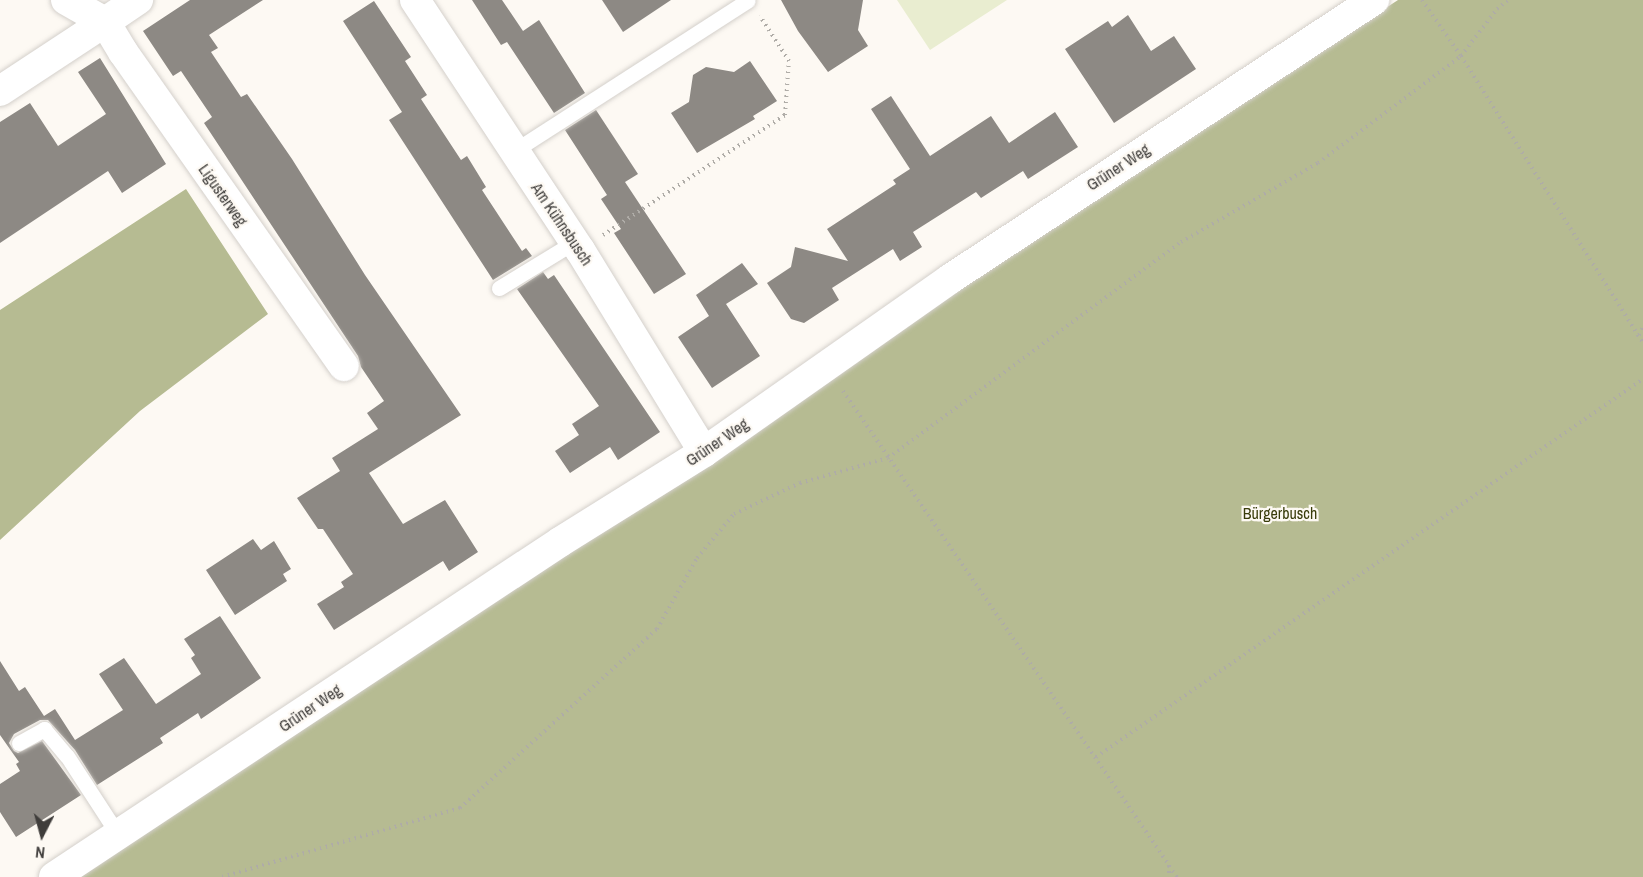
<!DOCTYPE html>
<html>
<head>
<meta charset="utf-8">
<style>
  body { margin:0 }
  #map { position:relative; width:1643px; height:877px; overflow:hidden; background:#fdf9f3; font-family:"Archivo Narrow",sans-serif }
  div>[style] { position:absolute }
  .green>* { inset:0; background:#e9edd0 }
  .forest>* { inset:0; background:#b6bb92 }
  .building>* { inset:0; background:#8d8984 }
  .path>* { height:4px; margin-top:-2px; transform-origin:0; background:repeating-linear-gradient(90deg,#afaca7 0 1.5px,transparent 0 6px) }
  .roads { filter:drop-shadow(0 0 2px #d4d0cb) drop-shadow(0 0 2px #d4d0cb) }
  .lane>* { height:15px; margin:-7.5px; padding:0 7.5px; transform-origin:7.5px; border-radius:7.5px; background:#fff }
  .street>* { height:30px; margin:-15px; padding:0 15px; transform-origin:15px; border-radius:15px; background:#fff }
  span { translate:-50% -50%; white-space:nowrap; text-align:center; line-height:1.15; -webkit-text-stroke:4.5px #fdf9f3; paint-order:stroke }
  .street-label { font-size:16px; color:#3f3d3b }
  .park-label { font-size:16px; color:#393c0a }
  .north { position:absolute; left:12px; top:805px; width:60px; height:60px; -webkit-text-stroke:4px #fdf9f3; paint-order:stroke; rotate:186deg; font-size:16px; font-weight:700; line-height:24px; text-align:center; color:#3f3d3b }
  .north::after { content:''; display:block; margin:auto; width:21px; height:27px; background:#3f3d3b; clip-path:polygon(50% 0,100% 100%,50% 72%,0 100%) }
</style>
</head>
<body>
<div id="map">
  <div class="green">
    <i style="clip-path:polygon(897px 0,1007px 0,930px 50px)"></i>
  </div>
  <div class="forest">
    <i style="clip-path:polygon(1398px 0,1643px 0,1643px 877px,63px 877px)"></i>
    <i style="clip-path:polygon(186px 189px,268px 314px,140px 411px,0 540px,0 310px)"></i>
  </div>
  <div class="building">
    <i style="clip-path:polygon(190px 0,263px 0,209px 35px,218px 48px,211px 52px,241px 97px,247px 94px,292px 159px,365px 275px,461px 415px,369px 473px,403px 524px,445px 500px,478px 552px,449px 571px,443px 561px,334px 630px,317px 604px,344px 587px,341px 582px,353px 574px,323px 529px,318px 529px,297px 498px,340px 471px,332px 458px,378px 429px,367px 413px,384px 401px,361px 367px,358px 356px,204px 123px,212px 117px,181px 71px,173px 76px,143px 31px)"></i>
    <i style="clip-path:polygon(472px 0,502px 0,523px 31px,539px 20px,585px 93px,554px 113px,507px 42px,501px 45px)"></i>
    <i style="clip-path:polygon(602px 0,671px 0,623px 32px)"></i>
    <i style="clip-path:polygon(781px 0,863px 0,858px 30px,868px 46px,828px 72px,798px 31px)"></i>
    <i style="clip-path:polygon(374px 1px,411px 57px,405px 61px,427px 95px,421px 99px,461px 160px,467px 156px,486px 187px,482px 190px,522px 251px,526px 248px,532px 256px,493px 280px,389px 120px,402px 112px,343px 21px)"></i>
    <i style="clip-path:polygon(1128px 15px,1151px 51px,1174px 36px,1196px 69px,1114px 123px,1065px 49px,1108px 21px,1112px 27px)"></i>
    <i style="clip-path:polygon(100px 58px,166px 164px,122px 193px,108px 171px,0 243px,0 122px,30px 103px,58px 146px,106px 114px,78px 72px)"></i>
    <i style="clip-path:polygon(750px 61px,777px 101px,753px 116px,755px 119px,697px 153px,671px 113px,689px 102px,693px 75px,706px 67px,734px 72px)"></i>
    <i style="clip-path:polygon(891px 96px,930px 156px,991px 116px,1009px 143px,1055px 112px,1078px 147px,1028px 179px,1023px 171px,981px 198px,976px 192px,913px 232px,922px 247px,900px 261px,893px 249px,832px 288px,839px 300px,804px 323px,791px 319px,767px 283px,791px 267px,795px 247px,848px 261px,827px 229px,896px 184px,893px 180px,910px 169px,871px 109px)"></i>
    <i style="clip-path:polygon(596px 110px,638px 174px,625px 182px,686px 274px,654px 294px,614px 233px,621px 229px,601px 199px,607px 195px,565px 130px)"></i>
    <i style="clip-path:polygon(742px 263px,758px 284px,726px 304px,760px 356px,712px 388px,678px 337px,709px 316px,696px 295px)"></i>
    <i style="clip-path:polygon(543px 272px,548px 279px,554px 275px,660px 432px,618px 460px,610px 447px,570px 473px,555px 451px,579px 435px,572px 424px,599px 406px,517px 289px)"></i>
    <i style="clip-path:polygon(253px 539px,261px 550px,274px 541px,291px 569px,283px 574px,287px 581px,235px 615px,206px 570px)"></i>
    <i style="clip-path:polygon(220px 616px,261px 678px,201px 719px,198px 713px,160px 738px,163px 743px,97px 785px,75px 750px,48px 720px,40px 720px,14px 734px,9px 743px,14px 751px,18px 753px,42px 741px,81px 795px,16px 837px,0 812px,0 784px,20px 771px,16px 764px,19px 762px,0 735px,0 661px,19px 691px,25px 687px,44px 716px,55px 709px,75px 740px,123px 710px,99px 674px,124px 658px,156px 704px,201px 674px,191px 658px,195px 655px,184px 639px)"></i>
  </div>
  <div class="path">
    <i style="left:1422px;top:0;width:68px;rotate:55.1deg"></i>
    <i style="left:1461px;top:56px;width:340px;rotate:57.6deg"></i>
    <i style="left:603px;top:235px;width:218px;rotate:-33.4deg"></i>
    <i style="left:785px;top:115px;width:54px;rotate:-85.8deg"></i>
    <i style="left:789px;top:61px;width:54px;rotate:-122.8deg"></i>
    <i style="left:1639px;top:335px;width:9px;rotate:-63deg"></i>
    <i style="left:843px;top:391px;width:575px;rotate:55.48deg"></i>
    <i style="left:1169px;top:865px;width:12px;rotate:90deg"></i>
    <i style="left:1096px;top:757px;width:665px;rotate:-34.65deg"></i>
    <i style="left:1169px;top:866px;width:14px;rotate:54deg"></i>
    <i style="left:222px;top:877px;width:248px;rotate:-16.2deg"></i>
    <i style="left:460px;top:808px;width:266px;rotate:-42.3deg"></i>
    <i style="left:657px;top:629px;width:81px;rotate:-60.6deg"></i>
    <i style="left:697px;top:558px;width:57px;rotate:-49.9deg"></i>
    <i style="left:734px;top:514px;width:73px;rotate:-25.2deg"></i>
    <i style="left:800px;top:483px;width:91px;rotate:-15.9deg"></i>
    <i style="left:888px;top:458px;width:364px;rotate:-36.4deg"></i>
    <i style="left:1181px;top:242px;width:158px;rotate:-30deg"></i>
    <i style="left:1318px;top:163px;width:179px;rotate:-36.8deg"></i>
    <i style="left:1461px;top:56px;width:59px;rotate:-52.5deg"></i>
    <i style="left:1497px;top:9px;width:14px;rotate:-39deg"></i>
  </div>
  <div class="roads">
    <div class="lane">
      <i style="left:514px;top:151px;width:278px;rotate:-32.8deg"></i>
      <i style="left:499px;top:288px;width:88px;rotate:-31.5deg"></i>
      <i style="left:19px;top:743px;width:29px;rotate:-29deg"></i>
      <i style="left:44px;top:729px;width:35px;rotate:50deg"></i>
      <i style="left:67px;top:756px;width:95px;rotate:57deg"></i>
    </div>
    <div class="street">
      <i style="left:66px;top:0;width:45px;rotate:29.4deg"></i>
      <i style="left:105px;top:22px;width:40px;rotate:-34deg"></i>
      <i style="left:415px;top:0;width:300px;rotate:56.6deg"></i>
      <i style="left:580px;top:250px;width:237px;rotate:58.5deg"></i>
      <i style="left:0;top:91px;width:126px;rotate:-33.3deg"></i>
      <i style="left:105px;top:22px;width:35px;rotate:59deg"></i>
      <i style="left:123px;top:52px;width:384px;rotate:54.9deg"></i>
      <i style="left:54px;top:877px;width:607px;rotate:-33.51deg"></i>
      <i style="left:560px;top:542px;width:170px;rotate:-32deg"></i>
      <i style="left:704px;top:452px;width:301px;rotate:-35.1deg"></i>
      <i style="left:950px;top:279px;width:508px;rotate:-33.35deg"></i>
    </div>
  </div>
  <div class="street-label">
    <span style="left:1118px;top:167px;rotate:-33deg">Grüner Weg</span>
    <span style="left:223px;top:195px;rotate:55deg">Ligusterweg</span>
    <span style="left:562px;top:224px;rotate:56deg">Am Kühnsbusch</span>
    <span style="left:717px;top:442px;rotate:-34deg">Grüner Weg</span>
    <span style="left:310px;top:708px;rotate:-34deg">Grüner Weg</span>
  </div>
  <div class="park-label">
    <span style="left:1280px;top:513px">Bürgerbusch</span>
  </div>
  <div class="north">N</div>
</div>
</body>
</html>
